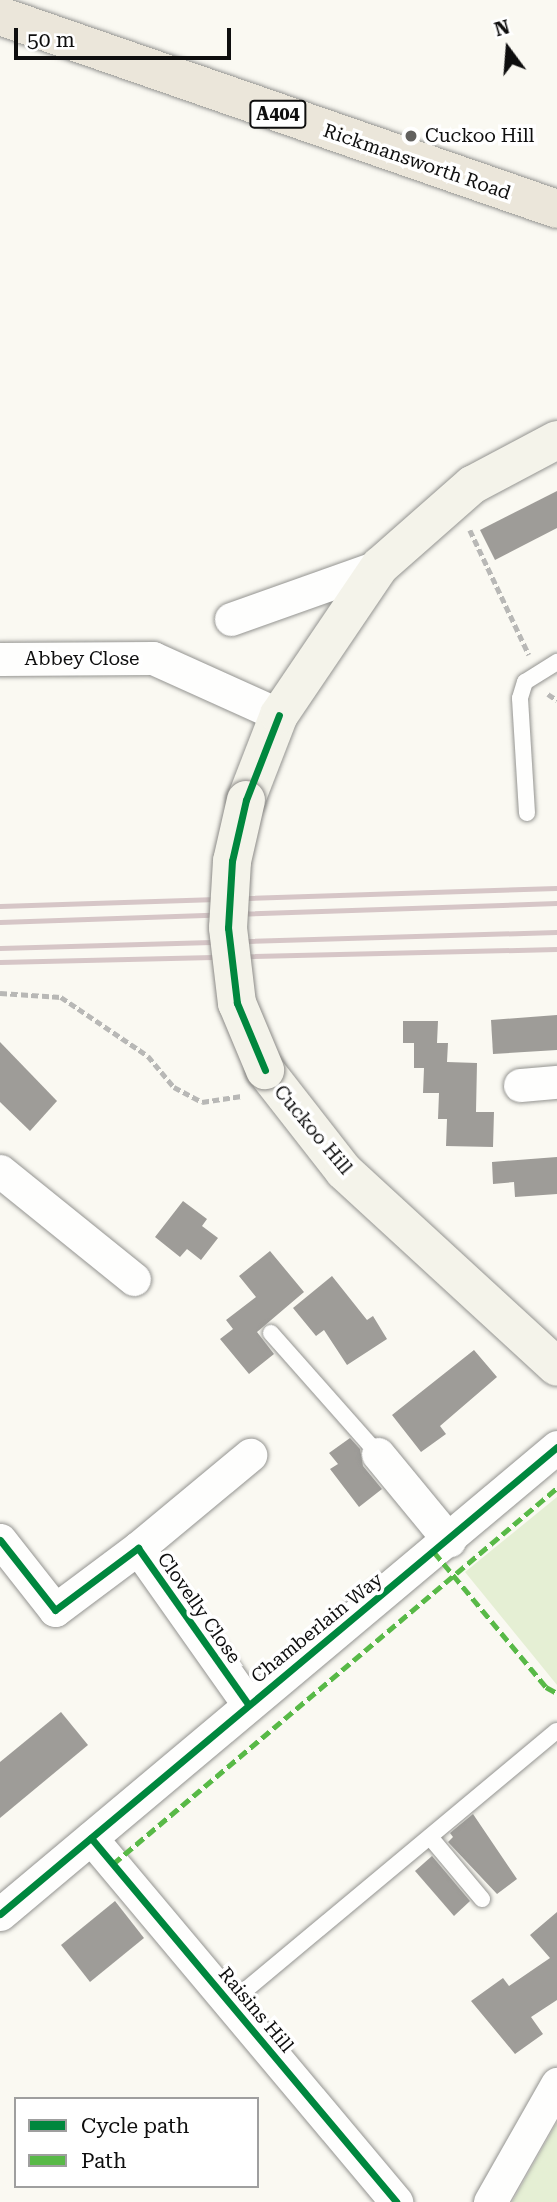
<!DOCTYPE html>
<html>
<head>
<meta charset="utf-8">
<style>
  body { margin:0 }
  #map { position:relative; width:557px; height:2202px; overflow:hidden; background:#faf9f2; font-family:"Roboto Serif",serif }
  div>[style] { position:absolute }
  .green>* { inset:0; background:#e5efd4 }
  .building>* { inset:0; background:#9e9c98 }
  .path>* { height:4.5px; margin-top:-2.25px; transform-origin:0; background:repeating-linear-gradient(90deg,#b8b8b6 0 7px,transparent 0 10.5px) }
  .roads { filter:drop-shadow(0 0 2px #949491) drop-shadow(0 0 2px #949491) }
  .service>* { height:16px; margin:-8px; padding:0 8px; transform-origin:8px; border-radius:8px; background:#fefefd }
  .minor>* { height:33px; margin:-16.5px; padding:0 16.5px; transform-origin:16.5px; border-radius:16.5px; background:#fefefd }
  .secondary>* { height:38px; margin:-19px; padding:0 19px; transform-origin:19px; border-radius:19px; background:#f4f3ea }
  .primary>* { height:38px; margin:-19px; padding:0 19px; transform-origin:19px; border-radius:19px; background:#ebe6da }
  .rail>* { height:5px; margin:-2.5px; padding:0 2.5px; transform-origin:2.5px; border-radius:2.5px; background:#d6c6c7 }
  .bridges { filter:drop-shadow(0 0 2px #8b8a87) drop-shadow(0 0 2px #8b8a87) }
  .secondary-bridge>* { height:38px; margin:-19px; padding:0 19px; transform-origin:19px; border-radius:19px; background:#f4f3ea }
  .quiet>* { height:5px; margin-top:-2.5px; transform-origin:0; background:repeating-linear-gradient(90deg,#58b947 0 10px,transparent 0 15px) }
  .cycleway>* { height:7px; margin:-3.5px; padding:0 3.5px; transform-origin:3.5px; border-radius:3.5px; background:#00873e }
  .dots>* { width:19px; height:19px; translate:-50% -50%; box-sizing:border-box; border:4px solid #fff; border-radius:50% }
  span { translate:-50% -50%; white-space:nowrap; text-align:center; line-height:1.15; -webkit-text-stroke:7px #fff; paint-order:stroke }
  .shield-label span { padding:2px 5px; background:#fff; border:2px solid; border-radius:5px; -webkit-text-stroke-width:0 }
  .shield-label { font-size:18px; color:#0e0e0e; font-weight:700 }
  .poi-label { font-size:19px; color:#0e0e0e }
  .left { translate:0 -50%; text-align:left }
  .street-label { font-size:19px; color:#0e0e0e }
  .legend { position:absolute; left:14px; top:2097px; width:245px; height:91px; box-sizing:border-box; background:#fff; border:2px solid #9f9f9f; margin:0; padding:9px 12px; list-style:none; font-size:21px; color:#0e0e0e }
  .legend li { display:flex; align-items:center; gap:14px; height:35px }
  .legend b { width:35px; border:2px solid #9f9f9f }
  .north { position:absolute; left:473px; top:14px; width:70px; height:70px; -webkit-text-stroke:5px #fff; paint-order:stroke; rotate:344deg; font-size:19px; font-weight:700; line-height:28px; text-align:center; color:#0e0e0e }
  .north::after { content:''; display:block; margin:auto; width:24px; height:32px; background:#0e0e0e; clip-path:polygon(50% 0,100% 100%,50% 72%,0 100%) }
  .scale { position:absolute; left:14px; top:28px; width:217px; height:32px; box-sizing:border-box; border:4px solid #0e0e0e; border-top:0; padding-left:9px; font-size:21px; line-height:24px; white-space:nowrap; color:#0e0e0e; -webkit-text-stroke:5px #fff; paint-order:stroke }
</style>
</head>
<body>
<div id="map">
  <div class="green">
    <i style="clip-path:polygon(557px 1497px,557px 1685px,465px 1572px)"></i>
    <i style="clip-path:polygon(557px 2122px,557px 2202px,512px 2202px)"></i>
  </div>
  <div class="building">
    <i style="clip-path:polygon(557px 491px,557px 528px,495px 560px,480px 530px)"></i>
    <i style="clip-path:polygon(557px 1015px,557px 1050px,493px 1054px,491px 1020px)"></i>
    <i style="clip-path:polygon(403px 1021px,438px 1021px,437px 1043px,448px 1043px,447px 1062px,477px 1063px,476px 1112px,494px 1112px,493px 1147px,446px 1146px,447px 1119px,438px 1119px,439px 1093px,423px 1093px,424px 1068px,414px 1068px,414px 1043px,403px 1043px)"></i>
    <i style="clip-path:polygon(0 1042px,57px 1101px,30px 1131px,0 1102px)"></i>
    <i style="clip-path:polygon(557px 1157px,557px 1194px,515px 1197px,514px 1182px,493px 1184px,492px 1162px)"></i>
    <i style="clip-path:polygon(183px 1201px,207px 1219px,202px 1226px,218px 1238px,201px 1260px,187px 1249px,180px 1257px,155px 1237px)"></i>
    <i style="clip-path:polygon(270px 1251px,304px 1292px,257px 1332px,274px 1354px,249px 1374px,220px 1339px,233px 1329px,226px 1320px,256px 1297px,239px 1276px)"></i>
    <i style="clip-path:polygon(332px 1276px,367px 1320px,373px 1316px,387px 1339px,347px 1365px,324px 1330px,316px 1336px,293px 1308px)"></i>
    <i style="clip-path:polygon(474px 1350px,497px 1377px,440px 1426px,446px 1434px,421px 1452px,392px 1415px)"></i>
    <i style="clip-path:polygon(350px 1438px,360px 1449px,363px 1466px,382px 1489px,359px 1507px,330px 1469px,338px 1464px,329px 1453px)"></i>
    <i style="clip-path:polygon(61px 1712px,88px 1745px,0 1818px,0 1762px)"></i>
    <i style="clip-path:polygon(473px 1814px,517px 1879px,497px 1894px,448px 1842px,453px 1837px,450px 1833px)"></i>
    <i style="clip-path:polygon(432px 1856px,470px 1901px,454px 1916px,415px 1871px)"></i>
    <i style="clip-path:polygon(115px 1901px,144px 1938px,90px 1982px,61px 1945px)"></i>
    <i style="clip-path:polygon(557px 1912px,557px 2000px,531px 2017px,543px 2034px,515px 2054px,471px 2001px,503px 1978px,509px 1986px,550px 1958px,530px 1935px)"></i>
  </div>
  <div class="path">
    <i style="left:470px;top:530px;width:138px;rotate:64.7deg"></i>
    <i style="left:548px;top:694px;width:11px;rotate:34deg"></i>
    <i style="left:0;top:993px;width:61px;rotate:3.8deg"></i>
    <i style="left:61px;top:997px;width:105px;rotate:34.1deg"></i>
    <i style="left:148px;top:1056px;width:40px;rotate:50deg"></i>
    <i style="left:174px;top:1087px;width:32px;rotate:28deg"></i>
    <i style="left:202px;top:1102px;width:40px;rotate:-8.5deg"></i>
  </div>
  <div class="roads">
    <div class="service">
      <i style="left:527px;top:813px;width:115px;rotate:-93.5deg"></i>
      <i style="left:520px;top:698px;width:17px;rotate:-73deg"></i>
      <i style="left:525px;top:682px;width:38px;rotate:-32deg"></i>
      <i style="left:271px;top:1333px;width:162px;rotate:48.5deg"></i>
      <i style="left:430px;top:1837px;width:81px;rotate:50deg"></i>
      <i style="left:230px;top:2003px;width:425px;rotate:-39.8deg"></i>
    </div>
    <div class="minor">
      <i style="left:231px;top:619px;width:158px;rotate:-19.6deg"></i>
      <i style="left:0;top:659px;width:153px;rotate:-0.4deg"></i>
      <i style="left:153px;top:658px;width:138px;rotate:24.3deg"></i>
      <i style="left:520px;top:1085px;width:37px;rotate:-5deg"></i>
      <i style="left:0;top:1171px;width:172px;rotate:38.9deg"></i>
      <i style="left:378px;top:1454px;width:112px;rotate:50.5deg"></i>
      <i style="left:0;top:1540px;width:89px;rotate:51.8deg"></i>
      <i style="left:55px;top:1610px;width:104px;rotate:-36.8deg"></i>
      <i style="left:138px;top:1548px;width:191px;rotate:54.8deg"></i>
      <i style="left:138px;top:1548px;width:146px;rotate:-39.7deg"></i>
      <i style="left:91px;top:1838px;width:475px;rotate:50deg"></i>
      <i style="left:0;top:1914px;width:727px;rotate:-39.98deg"></i>
      <i style="left:490px;top:2202px;width:136px;rotate:-60.4deg"></i>
    </div>
    <div class="secondary">
      <i style="left:246px;top:800px;width:91px;rotate:-68.8deg"></i>
      <i style="left:279px;top:715px;width:180px;rotate:-55.9deg"></i>
      <i style="left:380px;top:566px;width:123px;rotate:-41.4deg"></i>
      <i style="left:472px;top:485px;width:96px;rotate:-27.9deg"></i>
      <i style="left:265px;top:1070px;width:128px;rotate:52deg"></i>
      <i style="left:344px;top:1171px;width:289px;rotate:42.6deg"></i>
    </div>
    <div class="primary">
      <i style="left:0;top:16px;width:589px;rotate:19.11deg"></i>
    </div>
  </div>
  <div class="rail">
    <i style="left:0;top:906px;width:557px;rotate:-1.85deg"></i>
    <i style="left:0;top:922px;width:557px;rotate:-1.95deg"></i>
    <i style="left:0;top:948px;width:557px;rotate:-1.65deg"></i>
    <i style="left:0;top:962px;width:557px;rotate:-1.34deg"></i>
  </div>
  <div class="bridges">
    <div class="secondary-bridge">
      <i style="left:246px;top:800px;width:63px;rotate:102.9deg"></i>
      <i style="left:232px;top:861px;width:67px;rotate:93.4deg"></i>
      <i style="left:228px;top:928px;width:76px;rotate:83.2deg"></i>
      <i style="left:237px;top:1003px;width:73px;rotate:67.3deg"></i>
    </div>
  </div>
  <div class="quiet">
    <i style="left:434px;top:1552px;width:175px;rotate:50.3deg"></i>
    <i style="left:546px;top:1687px;width:13px;rotate:29deg"></i>
    <i style="left:113px;top:1864px;width:582px;rotate:-40.26deg"></i>
  </div>
  <div class="cycleway">
    <i style="left:265px;top:1070px;width:73px;rotate:-112.7deg"></i>
    <i style="left:237px;top:1003px;width:76px;rotate:-96.8deg"></i>
    <i style="left:228px;top:928px;width:67px;rotate:-86.6deg"></i>
    <i style="left:232px;top:861px;width:63px;rotate:-77.1deg"></i>
    <i style="left:246px;top:800px;width:91px;rotate:-68.8deg"></i>
    <i style="left:0;top:1540px;width:89px;rotate:51.8deg"></i>
    <i style="left:55px;top:1610px;width:104px;rotate:-36.8deg"></i>
    <i style="left:138px;top:1548px;width:191px;rotate:54.8deg"></i>
    <i style="left:91px;top:1838px;width:475px;rotate:50deg"></i>
    <i style="left:0;top:1914px;width:727px;rotate:-39.98deg"></i>
  </div>
  <div class="dots">
    <i style="left:411px;top:136px;background:#61605e"></i>
  </div>
  <div class="shield-label">
    <span style="left:278px;top:114px">A404</span>
  </div>
  <div class="poi-label">
    <span class="left" style="left:425px;top:136px">Cuckoo Hill</span>
  </div>
  <div class="street-label">
    <span style="left:417px;top:162px;rotate:19deg">Rickmansworth Road</span>
    <span style="left:82px;top:659px">Abbey Close</span>
    <span style="left:313px;top:1130px;rotate:50deg">Cuckoo Hill</span>
    <span style="left:199px;top:1608px;rotate:55deg">Clovelly Close</span>
    <span style="left:317px;top:1628px;rotate:-39deg">Chamberlain Way</span>
    <span style="left:256px;top:2010px;rotate:50deg">Raisins Hill</span>
  </div>
  <ul class="legend">
  <li><b style="height:9px;background:#00873e"></b>Cycle path</li>
  <li><b style="height:9px;background:#58b947"></b>Path</li>
  </ul>
  <div class="north">N</div>
  <div class="scale">50 m</div>
</div>
</body>
</html>
